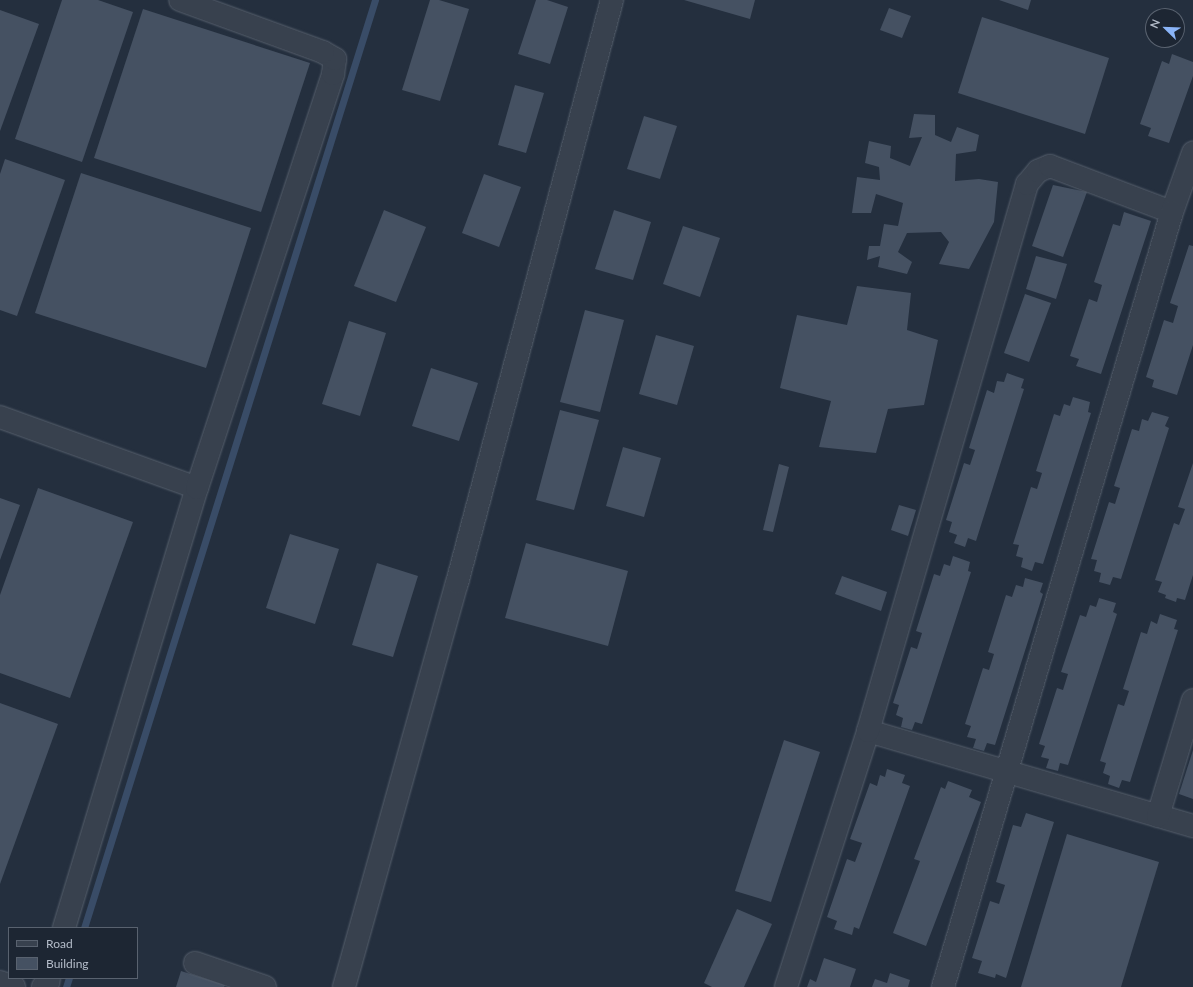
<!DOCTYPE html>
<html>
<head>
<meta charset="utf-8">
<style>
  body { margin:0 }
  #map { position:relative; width:1193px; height:987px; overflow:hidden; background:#242f3e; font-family:Lato,sans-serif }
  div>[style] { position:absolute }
  .stream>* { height:7px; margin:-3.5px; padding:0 3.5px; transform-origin:3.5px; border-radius:3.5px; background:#394c67 }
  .building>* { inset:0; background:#455162 }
  .roads { filter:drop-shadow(0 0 1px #565f6c) drop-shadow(0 0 1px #565f6c) }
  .minor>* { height:22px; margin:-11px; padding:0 11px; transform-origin:11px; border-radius:11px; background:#38414e }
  span { translate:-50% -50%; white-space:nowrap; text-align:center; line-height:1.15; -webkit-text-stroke:3.5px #1d2633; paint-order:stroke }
  .legend { position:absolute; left:8px; top:927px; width:130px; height:52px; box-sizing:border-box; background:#1d2633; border:1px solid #59626f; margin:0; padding:5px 7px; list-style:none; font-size:12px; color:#b4bcc9 }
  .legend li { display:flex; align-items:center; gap:8px; height:20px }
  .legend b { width:20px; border:1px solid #59626f }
  .north { position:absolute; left:1145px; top:8px; width:40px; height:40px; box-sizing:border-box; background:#1d2633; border:1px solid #59626f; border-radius:50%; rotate:293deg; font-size:11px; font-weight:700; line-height:16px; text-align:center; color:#b4bcc9 }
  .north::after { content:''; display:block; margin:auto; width:14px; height:18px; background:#8ab4f8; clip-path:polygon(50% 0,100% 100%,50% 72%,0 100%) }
</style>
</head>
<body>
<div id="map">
  <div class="stream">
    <i style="left:84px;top:928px;width:973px;rotate:-72.59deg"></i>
    <i style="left:66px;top:987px;width:9px;rotate:-72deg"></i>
  </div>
  <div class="building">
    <i style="clip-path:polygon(62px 0,98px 0,133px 12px,82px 162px,15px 139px)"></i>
    <i style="clip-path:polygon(430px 0,439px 0,469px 9px,440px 101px,402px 90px)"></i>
    <i style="clip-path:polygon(536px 0,547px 0,568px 7px,550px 64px,518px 54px)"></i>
    <i style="clip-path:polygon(684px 0,755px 0,750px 19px)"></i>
    <i style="clip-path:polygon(999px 0,1031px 0,1028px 10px)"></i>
    <i style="clip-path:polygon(889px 8px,911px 16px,902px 38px,880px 30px)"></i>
    <i style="clip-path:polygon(143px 9px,310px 63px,261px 212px,94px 158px)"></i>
    <i style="clip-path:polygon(0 10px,39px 24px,0 131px)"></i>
    <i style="clip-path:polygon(982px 17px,1109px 58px,1085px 134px,958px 93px)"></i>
    <i style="clip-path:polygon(1172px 54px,1193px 62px,1193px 76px,1169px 143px,1148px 136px,1151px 128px,1140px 124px,1162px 61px,1169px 64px)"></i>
    <i style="clip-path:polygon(515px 85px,544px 93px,526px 153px,498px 145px)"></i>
    <i style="clip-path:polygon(914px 114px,935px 115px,935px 135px,951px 142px,957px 127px,979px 135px,976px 151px,956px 154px,955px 181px,979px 179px,998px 182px,994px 222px,969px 269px,939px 264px,949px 242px,941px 232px,907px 233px,898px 252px,912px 262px,907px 274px,878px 267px,880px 256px,867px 260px,869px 246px,880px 246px,884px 224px,898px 226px,903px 203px,876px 194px,871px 213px,852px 213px,857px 177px,880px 180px,879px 167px,865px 163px,869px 141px,891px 146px,890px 158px,910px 166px,922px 137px,909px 138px)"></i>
    <i style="clip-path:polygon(644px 116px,677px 126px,660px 179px,627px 169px)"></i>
    <i style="clip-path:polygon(5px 159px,65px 180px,17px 316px,0 310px,0 174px)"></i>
    <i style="clip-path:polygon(81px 173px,251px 228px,206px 368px,35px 313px)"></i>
    <i style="clip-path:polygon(484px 174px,521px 187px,499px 247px,462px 233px)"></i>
    <i style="clip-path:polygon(1053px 185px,1087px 192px,1063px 257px,1032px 246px)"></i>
    <i style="clip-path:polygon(384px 210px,426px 227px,396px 302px,354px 286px)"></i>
    <i style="clip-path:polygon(614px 210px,651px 222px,633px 280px,595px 269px)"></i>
    <i style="clip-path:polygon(1124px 212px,1151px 221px,1101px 374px,1076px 366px,1079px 359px,1070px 356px,1089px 299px,1097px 302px,1102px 285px,1094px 282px,1113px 224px,1120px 226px)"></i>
    <i style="clip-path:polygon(683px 226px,720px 238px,700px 297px,663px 284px)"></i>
    <i style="clip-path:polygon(1189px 245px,1193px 246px,1193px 345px,1177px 395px,1152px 387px,1154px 380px,1146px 377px,1164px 320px,1173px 323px,1178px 306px,1170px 303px)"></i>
    <i style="clip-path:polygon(1036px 256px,1067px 264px,1056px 299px,1026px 289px)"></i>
    <i style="clip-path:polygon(857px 286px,911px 293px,907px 330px,938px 340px,924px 405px,888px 409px,876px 453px,819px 447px,831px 401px,780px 388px,797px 315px,847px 325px)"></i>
    <i style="clip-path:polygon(1025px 294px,1051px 303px,1029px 362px,1004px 353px)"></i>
    <i style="clip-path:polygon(585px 310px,624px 320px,600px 412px,560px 402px)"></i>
    <i style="clip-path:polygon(349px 321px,386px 333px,360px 416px,322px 404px)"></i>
    <i style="clip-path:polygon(656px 335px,694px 346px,677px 405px,639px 394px)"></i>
    <i style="clip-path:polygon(431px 368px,478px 383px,459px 441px,412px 426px)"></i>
    <i style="clip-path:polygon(1007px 373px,1024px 379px,1021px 388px,1024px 389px,976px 541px,968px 538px,965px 547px,954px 543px,957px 535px,949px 532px,952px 522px,946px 520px,964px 463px,970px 465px,975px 450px,969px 448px,987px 390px,994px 393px,997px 381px,1004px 382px)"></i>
    <i style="clip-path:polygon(1073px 397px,1090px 402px,1088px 412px,1091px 413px,1043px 564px,1035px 562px,1032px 571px,1021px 567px,1023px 558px,1016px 556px,1019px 545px,1013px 544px,1031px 487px,1037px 489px,1042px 473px,1036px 471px,1054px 414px,1060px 416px,1064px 404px,1070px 406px)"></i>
    <i style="clip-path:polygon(560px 410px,599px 420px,574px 510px,536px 500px)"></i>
    <i style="clip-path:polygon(1152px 412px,1169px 417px,1165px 426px,1169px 428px,1121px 579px,1113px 577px,1110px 585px,1099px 582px,1101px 573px,1094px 571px,1097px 560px,1091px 559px,1109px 502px,1115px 504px,1120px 488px,1114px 486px,1132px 429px,1139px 431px,1142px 419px,1148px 421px)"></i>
    <i style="clip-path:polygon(623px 447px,661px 458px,644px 517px,606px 506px)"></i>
    <i style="clip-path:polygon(1193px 463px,1193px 575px,1185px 600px,1177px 598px,1176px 602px,1165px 598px,1166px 595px,1158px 592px,1162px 582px,1155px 580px,1174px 523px,1179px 525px,1185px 509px,1178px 507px)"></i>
    <i style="clip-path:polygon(779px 464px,789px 467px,773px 532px,763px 530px)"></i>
    <i style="clip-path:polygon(38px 488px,133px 522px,70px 698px,0 673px,0 595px)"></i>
    <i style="clip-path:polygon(0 498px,20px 505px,0 560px)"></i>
    <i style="clip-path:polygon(899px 505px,916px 510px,908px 536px,891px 530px)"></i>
    <i style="clip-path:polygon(290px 534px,339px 549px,315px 624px,266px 608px)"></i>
    <i style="clip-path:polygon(526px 543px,628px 571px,608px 646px,505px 618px)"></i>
    <i style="clip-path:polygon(953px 556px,970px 562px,968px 571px,971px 572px,922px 724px,915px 722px,912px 730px,901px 727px,903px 718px,896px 715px,899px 705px,893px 703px,911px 647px,917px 649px,922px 633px,916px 631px,934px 574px,940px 576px,944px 564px,950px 566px)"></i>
    <i style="clip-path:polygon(377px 563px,418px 576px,393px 657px,352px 645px)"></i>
    <i style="clip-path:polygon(842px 576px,887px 592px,881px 611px,835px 594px)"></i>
    <i style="clip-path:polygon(1025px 578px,1043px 583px,1040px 592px,1043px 594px,995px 745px,987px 743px,984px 751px,973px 748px,976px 739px,967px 737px,971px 726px,965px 724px,983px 668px,989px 670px,994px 654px,988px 652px,1006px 595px,1012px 597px,1016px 585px,1023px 587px)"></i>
    <i style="clip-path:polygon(1099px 598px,1116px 603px,1113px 612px,1117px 614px,1068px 765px,1060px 763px,1058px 771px,1046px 768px,1049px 759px,1041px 757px,1045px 746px,1039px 744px,1057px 688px,1063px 690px,1068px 674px,1061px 672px,1080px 615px,1086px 617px,1090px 605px,1096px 607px)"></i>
    <i style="clip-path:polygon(1160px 614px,1177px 620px,1174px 629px,1178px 630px,1130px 782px,1122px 780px,1119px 788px,1108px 784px,1110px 776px,1103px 773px,1106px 763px,1100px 761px,1118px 704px,1124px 706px,1129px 691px,1123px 689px,1141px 632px,1147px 634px,1151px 621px,1157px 624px)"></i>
    <i style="clip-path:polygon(0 703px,58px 724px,0 884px)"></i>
    <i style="clip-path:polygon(784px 740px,820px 752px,771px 902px,735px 891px)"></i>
    <i style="clip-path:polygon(1193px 750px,1193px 799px,1179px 794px)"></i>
    <i style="clip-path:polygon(887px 769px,905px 775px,902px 783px,910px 786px,859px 929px,854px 927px,852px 935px,834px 929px,837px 921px,827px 917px,847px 859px,855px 862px,862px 843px,850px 839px,870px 783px,877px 786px,880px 775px,885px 777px)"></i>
    <i style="clip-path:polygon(948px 781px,972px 790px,969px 797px,981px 802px,926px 946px,893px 933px,920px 861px,914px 859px,941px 787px,945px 789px)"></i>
    <i style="clip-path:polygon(1026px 813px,1054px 822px,1006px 978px,996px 974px,995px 978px,978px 973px,982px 961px,972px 958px,990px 901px,999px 904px,1005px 885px,996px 882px,1013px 825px,1021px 827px)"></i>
    <i style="clip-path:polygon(1067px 834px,1159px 862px,1121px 987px,1021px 987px)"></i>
    <i style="clip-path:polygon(737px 909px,772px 924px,744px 987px,712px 987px,704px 983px)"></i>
    <i style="clip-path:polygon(824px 958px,856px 969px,850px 987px,807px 987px,810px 979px,816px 982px)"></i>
    <i style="clip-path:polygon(181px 971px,225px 985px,224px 987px,176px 987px)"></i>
    <i style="clip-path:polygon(890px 973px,910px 980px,908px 987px,872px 987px,875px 979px,887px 983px)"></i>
  </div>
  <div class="roads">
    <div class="minor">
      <i style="left:0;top:417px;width:209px;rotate:19.8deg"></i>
      <i style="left:868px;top:731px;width:339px;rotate:16.3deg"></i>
      <i style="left:1158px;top:816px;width:121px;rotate:-73.2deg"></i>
      <i style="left:64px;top:928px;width:460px;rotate:-73.2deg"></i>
      <i style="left:197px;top:488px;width:436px;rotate:-71.8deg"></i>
      <i style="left:333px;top:74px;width:15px;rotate:-82deg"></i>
      <i style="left:335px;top:59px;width:14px;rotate:-150deg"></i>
      <i style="left:323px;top:52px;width:152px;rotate:-160deg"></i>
      <i style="left:195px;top:963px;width:74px;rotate:18.9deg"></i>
      <i style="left:0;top:982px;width:15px;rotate:20deg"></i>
      <i style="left:43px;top:987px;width:6px;rotate:-39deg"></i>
      <i style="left:48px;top:983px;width:5px;rotate:-79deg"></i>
      <i style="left:344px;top:987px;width:420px;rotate:-74.4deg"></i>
      <i style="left:457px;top:583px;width:603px;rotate:-75.11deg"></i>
      <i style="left:786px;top:987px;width:269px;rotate:-72.2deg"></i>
      <i style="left:868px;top:731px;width:570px;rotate:-73.79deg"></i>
      <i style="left:1027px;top:184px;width:17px;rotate:-50deg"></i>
      <i style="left:1038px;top:171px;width:13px;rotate:-23deg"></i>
      <i style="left:1050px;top:166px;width:130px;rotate:20.7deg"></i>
      <i style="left:1172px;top:212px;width:63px;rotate:-70.4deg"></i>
      <i style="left:943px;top:987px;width:808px;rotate:-73.54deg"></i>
    </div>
  </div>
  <ul class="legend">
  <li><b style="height:5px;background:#38414e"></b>Road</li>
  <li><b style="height:11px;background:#455162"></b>Building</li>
  </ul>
  <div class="north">N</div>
</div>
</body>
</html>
